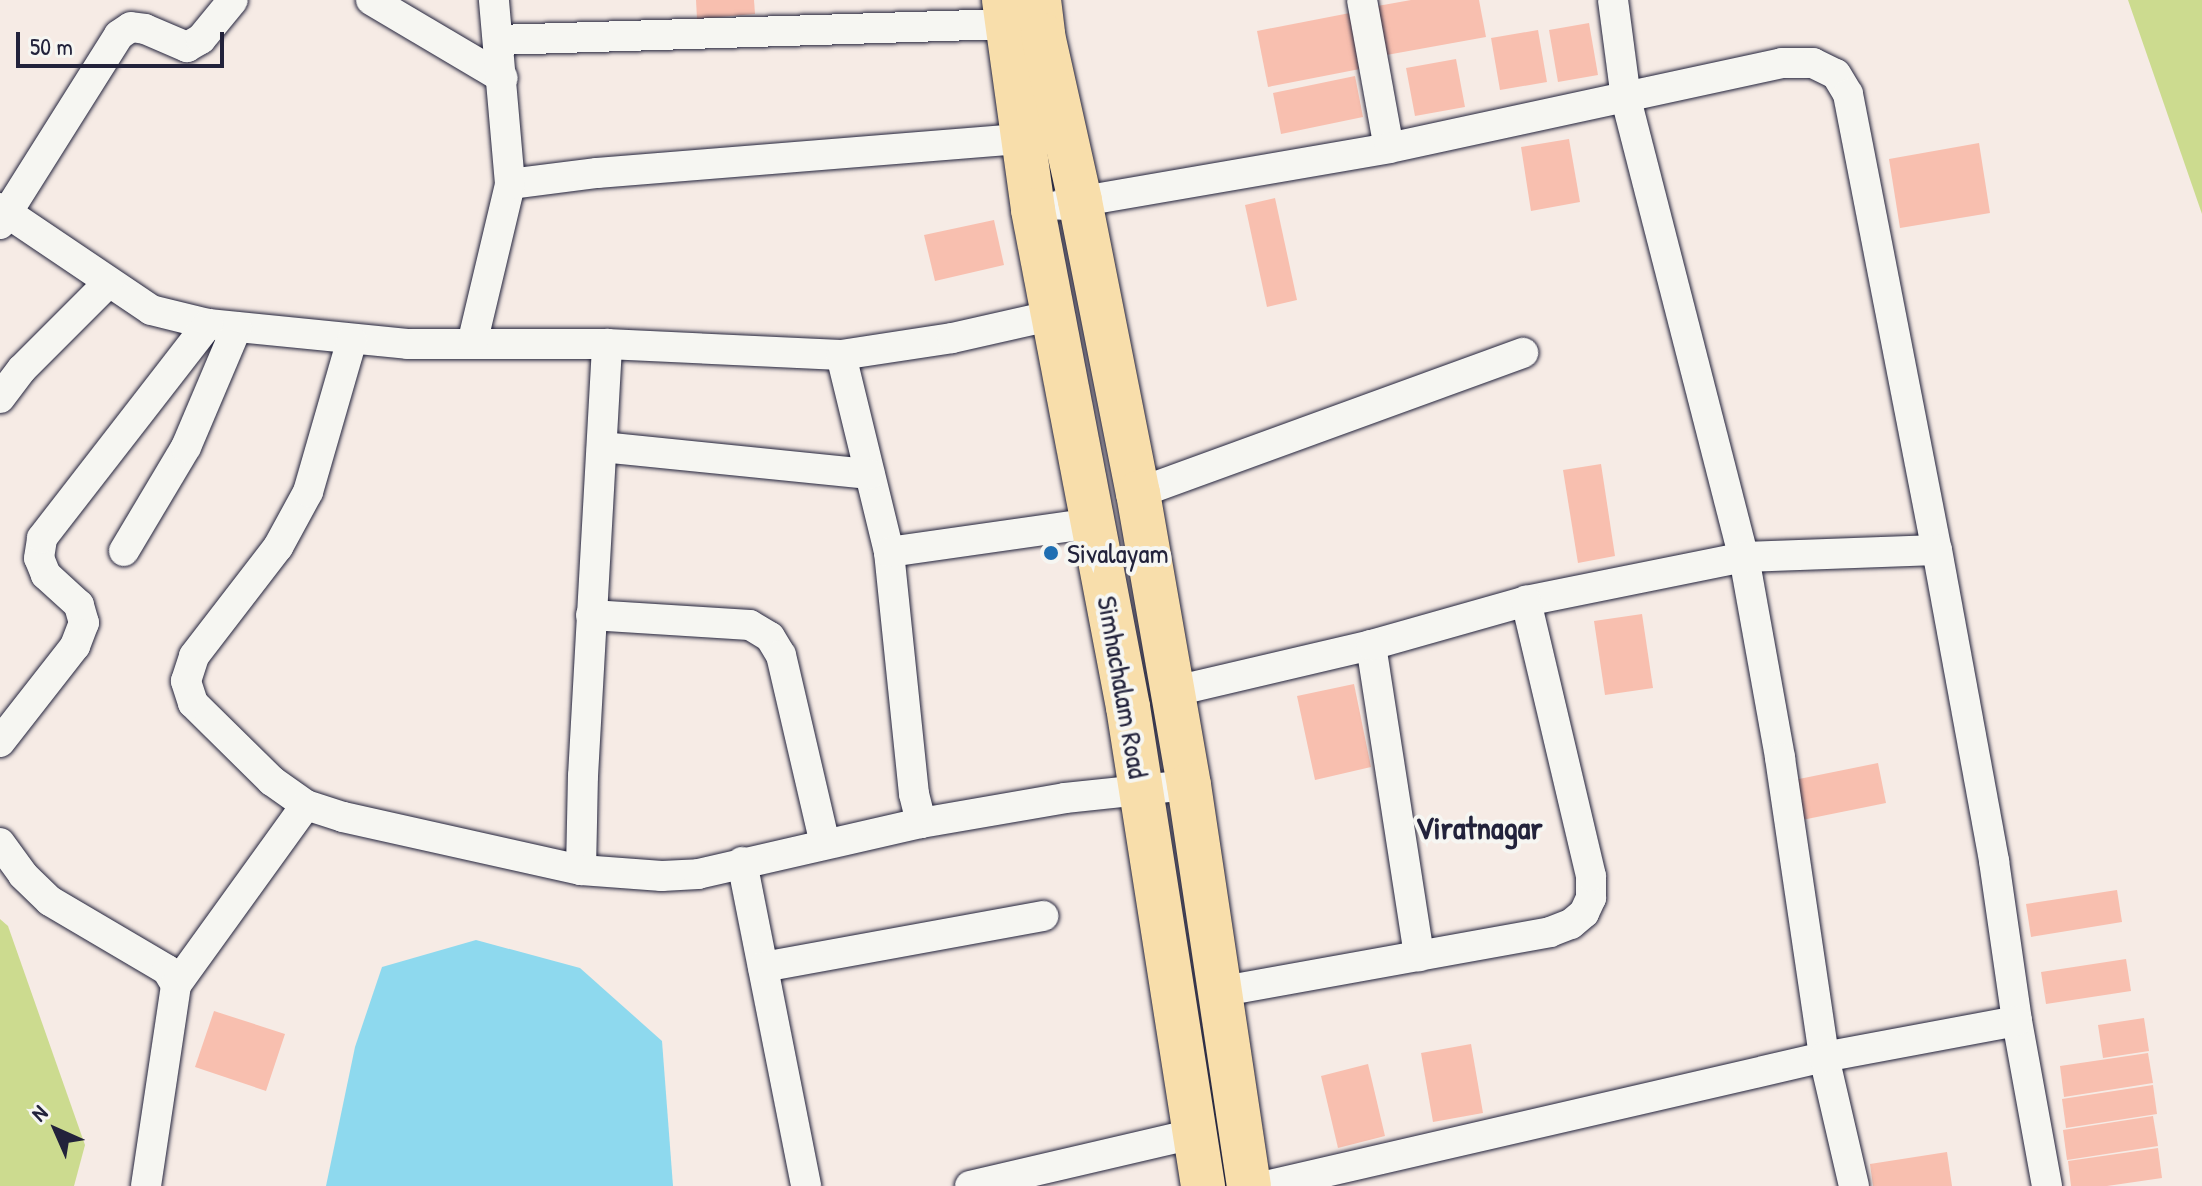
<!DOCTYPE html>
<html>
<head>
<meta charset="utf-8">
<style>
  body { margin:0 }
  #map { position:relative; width:2202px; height:1186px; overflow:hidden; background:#f6ebe5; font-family:"Patrick Hand",sans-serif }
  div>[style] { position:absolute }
  .green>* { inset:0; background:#ccdb8f }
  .water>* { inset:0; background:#8ed9ee }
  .building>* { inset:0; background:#f8bfaf }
  .roads { filter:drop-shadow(0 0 2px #22223b) drop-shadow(0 0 2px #22223b) }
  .street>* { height:30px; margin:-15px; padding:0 15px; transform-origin:15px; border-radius:15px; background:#f6f6f2 }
  .primary>* { height:44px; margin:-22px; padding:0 22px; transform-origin:22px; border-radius:22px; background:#f8deab }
  .dots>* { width:22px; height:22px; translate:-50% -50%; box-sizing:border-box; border:4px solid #f6f6f2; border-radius:50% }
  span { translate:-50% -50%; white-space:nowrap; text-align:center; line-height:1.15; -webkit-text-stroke:8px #f6f6f2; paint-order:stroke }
  .poi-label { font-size:28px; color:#22223b }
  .left { translate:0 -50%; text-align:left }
  .street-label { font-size:28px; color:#22223b }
  .quarter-label { font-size:32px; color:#22223b; font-weight:700 }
  .north { position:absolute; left:16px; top:1090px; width:80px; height:80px; -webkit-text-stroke:6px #f6f6f2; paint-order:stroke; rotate:315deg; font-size:22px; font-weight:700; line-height:32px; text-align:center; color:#22223b }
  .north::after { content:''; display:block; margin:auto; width:28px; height:36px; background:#22223b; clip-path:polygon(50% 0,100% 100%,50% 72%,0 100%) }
  .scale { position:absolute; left:16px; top:32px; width:208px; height:36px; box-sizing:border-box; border:4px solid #22223b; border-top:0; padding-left:10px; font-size:24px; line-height:28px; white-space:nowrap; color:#22223b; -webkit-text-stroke:6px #f6f6f2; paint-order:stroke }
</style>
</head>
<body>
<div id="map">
  <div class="green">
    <i style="clip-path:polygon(2128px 0,2202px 0,2202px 214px)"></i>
    <i style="clip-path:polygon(0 919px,8px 926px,85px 1145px,74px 1186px,0 1186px)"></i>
  </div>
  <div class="water">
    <i style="clip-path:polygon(476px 940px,580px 968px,662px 1041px,673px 1186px,326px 1186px,355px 1047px,382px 967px)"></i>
  </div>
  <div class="building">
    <i style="clip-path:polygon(696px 0,754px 0,755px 14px,697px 19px)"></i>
    <i style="clip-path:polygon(1411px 0,1479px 0,1486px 37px,1381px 56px,1372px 7px)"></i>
    <i style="clip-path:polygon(1355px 12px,1365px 68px,1268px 87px,1257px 31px)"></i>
    <i style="clip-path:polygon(1589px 23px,1598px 75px,1558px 82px,1549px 30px)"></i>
    <i style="clip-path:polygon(1538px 30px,1547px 82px,1500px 90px,1491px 38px)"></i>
    <i style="clip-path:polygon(1456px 59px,1465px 107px,1415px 116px,1406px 68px)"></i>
    <i style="clip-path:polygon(1355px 76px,1363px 117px,1281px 134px,1273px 93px)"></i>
    <i style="clip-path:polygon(1569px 139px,1580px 202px,1531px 211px,1521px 147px)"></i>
    <i style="clip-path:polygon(1979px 143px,1990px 213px,1900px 228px,1889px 159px)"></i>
    <i style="clip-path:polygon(1275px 198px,1297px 300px,1267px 307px,1245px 205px)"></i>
    <i style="clip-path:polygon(994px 220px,1004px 265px,935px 281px,924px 235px)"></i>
    <i style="clip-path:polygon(1601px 464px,1615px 556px,1578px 563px,1563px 470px)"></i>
    <i style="clip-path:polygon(1642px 614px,1653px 688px,1605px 695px,1594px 621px)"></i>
    <i style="clip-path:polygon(1354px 684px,1371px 767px,1315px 780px,1297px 696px)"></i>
    <i style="clip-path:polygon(1878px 763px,1886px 803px,1802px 820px,1794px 780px)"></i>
    <i style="clip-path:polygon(2117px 890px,2122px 922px,2031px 937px,2026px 904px)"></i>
    <i style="clip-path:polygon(2126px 959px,2131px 991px,2046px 1004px,2041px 972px)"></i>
    <i style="clip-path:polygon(214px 1011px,285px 1034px,266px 1091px,195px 1067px)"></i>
    <i style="clip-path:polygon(2144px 1018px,2149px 1051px,2103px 1058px,2098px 1025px)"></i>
    <i style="clip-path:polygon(1471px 1044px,1483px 1113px,1433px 1122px,1421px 1053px)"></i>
    <i style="clip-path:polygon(2148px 1053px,2153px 1083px,2064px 1097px,2060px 1066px)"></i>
    <i style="clip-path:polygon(1368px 1064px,1385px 1136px,1338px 1148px,1321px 1076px)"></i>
    <i style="clip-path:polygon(2153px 1085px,2157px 1114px,2066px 1128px,2062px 1099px)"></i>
    <i style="clip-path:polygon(2153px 1116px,2158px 1146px,2067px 1160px,2063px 1130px)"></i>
    <i style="clip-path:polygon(2158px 1148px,2162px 1178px,2107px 1186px,2071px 1186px,2068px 1161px)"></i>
    <i style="clip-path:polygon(1947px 1152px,1952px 1186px,1873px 1186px,1870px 1164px)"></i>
  </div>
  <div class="roads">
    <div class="street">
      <i style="left:371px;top:0;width:153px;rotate:30.6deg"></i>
      <i style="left:1362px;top:0;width:150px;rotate:79.7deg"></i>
      <i style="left:1613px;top:0;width:100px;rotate:82.5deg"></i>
      <i style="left:1626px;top:99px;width:473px;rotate:75.6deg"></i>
      <i style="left:1744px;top:557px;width:204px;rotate:79.8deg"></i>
      <i style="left:1780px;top:758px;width:302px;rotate:81.6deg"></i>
      <i style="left:1824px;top:1057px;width:132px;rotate:76.9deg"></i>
      <i style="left:498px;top:40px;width:509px;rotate:-1.8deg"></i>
      <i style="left:510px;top:184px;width:88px;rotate:-7.2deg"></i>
      <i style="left:597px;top:173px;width:427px;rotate:-4.6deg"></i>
      <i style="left:1060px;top:205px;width:334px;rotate:-9.8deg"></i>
      <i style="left:1389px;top:148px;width:402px;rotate:-12.2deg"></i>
      <i style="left:1782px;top:63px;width:31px"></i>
      <i style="left:1813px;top:63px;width:25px;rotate:26deg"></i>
      <i style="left:1836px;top:74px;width:23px;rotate:59deg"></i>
      <i style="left:1848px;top:94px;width:465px;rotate:79deg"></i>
      <i style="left:1937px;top:550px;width:316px;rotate:79.6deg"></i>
      <i style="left:1994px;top:861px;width:162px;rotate:81.8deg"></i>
      <i style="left:2017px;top:1021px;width:168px;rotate:79.7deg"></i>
      <i style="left:0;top:208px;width:182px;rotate:34deg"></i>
      <i style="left:151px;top:310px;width:59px;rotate:13.8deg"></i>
      <i style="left:208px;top:324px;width:200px;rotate:5.7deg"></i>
      <i style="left:407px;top:344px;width:200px"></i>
      <i style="left:607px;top:344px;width:234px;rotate:2.7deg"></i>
      <i style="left:841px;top:355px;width:203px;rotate:76.3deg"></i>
      <i style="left:889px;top:552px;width:243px;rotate:84.1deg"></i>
      <i style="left:914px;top:794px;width:30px;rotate:76deg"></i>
      <i style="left:0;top:224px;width:223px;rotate:-57.8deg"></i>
      <i style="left:119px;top:35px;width:14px;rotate:-34deg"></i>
      <i style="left:131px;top:27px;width:14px;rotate:8deg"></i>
      <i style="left:145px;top:29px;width:46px;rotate:23.2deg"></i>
      <i style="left:187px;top:47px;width:16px;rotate:-30deg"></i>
      <i style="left:201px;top:39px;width:50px;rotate:-50.6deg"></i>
      <i style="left:472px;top:344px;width:164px;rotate:-76.6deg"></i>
      <i style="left:510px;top:184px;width:185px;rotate:-95deg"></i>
      <i style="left:841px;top:355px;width:112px;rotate:-8.7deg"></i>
      <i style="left:952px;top:338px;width:105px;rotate:-12.7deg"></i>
      <i style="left:0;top:398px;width:36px;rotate:-53deg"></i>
      <i style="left:22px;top:369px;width:122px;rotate:-45deg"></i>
      <i style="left:602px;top:447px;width:269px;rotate:5.8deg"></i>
      <i style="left:1138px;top:493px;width:410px;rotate:-20deg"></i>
      <i style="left:124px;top:551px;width:121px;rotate:-59.2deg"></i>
      <i style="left:186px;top:447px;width:130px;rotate:-67deg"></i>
      <i style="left:889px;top:552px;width:206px;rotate:-8.1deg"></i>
      <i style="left:591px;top:615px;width:159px;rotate:3.6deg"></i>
      <i style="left:750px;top:625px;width:23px;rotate:31deg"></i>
      <i style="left:770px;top:637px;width:21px;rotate:59deg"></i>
      <i style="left:781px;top:655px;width:194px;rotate:76.9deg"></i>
      <i style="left:1371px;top:645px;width:315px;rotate:81.2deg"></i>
      <i style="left:1171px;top:692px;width:205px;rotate:-13.2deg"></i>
      <i style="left:1371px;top:645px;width:161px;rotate:-15.8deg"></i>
      <i style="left:1526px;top:601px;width:222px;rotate:-11.4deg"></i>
      <i style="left:1744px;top:557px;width:193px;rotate:-2.1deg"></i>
      <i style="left:0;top:742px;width:122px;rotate:-52deg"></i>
      <i style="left:75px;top:646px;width:25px;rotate:-69deg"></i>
      <i style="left:84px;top:623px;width:19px;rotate:-106deg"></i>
      <i style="left:79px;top:605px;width:45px;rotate:-137.7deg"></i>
      <i style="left:46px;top:575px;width:18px;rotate:-112deg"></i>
      <i style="left:39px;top:558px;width:20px;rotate:-81deg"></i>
      <i style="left:42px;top:538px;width:271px;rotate:-52.2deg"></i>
      <i style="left:306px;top:805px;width:42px;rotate:-144.8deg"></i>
      <i style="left:272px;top:781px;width:111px;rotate:-135.4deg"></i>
      <i style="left:193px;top:703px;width:23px;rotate:-108deg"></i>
      <i style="left:186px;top:681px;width:26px;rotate:-72deg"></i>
      <i style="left:194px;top:656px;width:138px;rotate:-52.4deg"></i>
      <i style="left:278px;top:547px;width:63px;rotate:-61.4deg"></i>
      <i style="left:308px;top:492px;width:158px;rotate:-73.9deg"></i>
      <i style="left:0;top:843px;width:39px;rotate:54deg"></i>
      <i style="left:23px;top:875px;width:37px;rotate:44deg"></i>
      <i style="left:50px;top:901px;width:136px;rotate:30.5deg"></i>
      <i style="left:167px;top:970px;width:17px;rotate:59deg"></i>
      <i style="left:742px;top:862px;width:330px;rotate:78.8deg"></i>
      <i style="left:581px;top:870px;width:94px;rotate:-88.8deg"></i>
      <i style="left:583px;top:776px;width:433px;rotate:-86.8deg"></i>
      <i style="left:763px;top:967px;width:285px;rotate:-10.3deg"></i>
      <i style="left:1218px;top:992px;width:337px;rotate:-10.2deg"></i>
      <i style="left:1550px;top:932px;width:22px;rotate:-21deg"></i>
      <i style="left:1571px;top:924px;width:17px;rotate:-40deg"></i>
      <i style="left:1584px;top:913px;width:17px;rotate:-65deg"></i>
      <i style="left:1591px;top:898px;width:22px;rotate:-90deg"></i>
      <i style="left:1591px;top:876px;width:283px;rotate:-103.3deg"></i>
      <i style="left:146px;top:1186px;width:203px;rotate:-81.5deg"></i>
      <i style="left:176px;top:985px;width:222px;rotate:-54.2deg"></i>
      <i style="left:306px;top:805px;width:39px;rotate:18deg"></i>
      <i style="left:343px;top:817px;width:244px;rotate:12.6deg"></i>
      <i style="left:581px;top:870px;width:81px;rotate:4.2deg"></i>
      <i style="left:662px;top:876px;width:36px;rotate:-3deg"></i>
      <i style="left:698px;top:874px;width:229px;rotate:-12.9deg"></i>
      <i style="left:921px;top:823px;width:146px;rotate:-9.8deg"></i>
      <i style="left:1065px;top:798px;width:125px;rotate:-6deg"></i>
      <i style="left:970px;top:1186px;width:230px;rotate:-13.1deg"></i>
      <i style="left:1265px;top:1186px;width:574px;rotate:-12.99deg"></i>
      <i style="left:1824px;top:1057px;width:196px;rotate:-10.6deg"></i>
    </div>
    <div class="primary">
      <i style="left:1004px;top:0;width:212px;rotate:82.1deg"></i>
      <i style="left:1033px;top:210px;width:506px;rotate:79.18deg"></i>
      <i style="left:1128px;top:707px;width:485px;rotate:81.1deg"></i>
      <i style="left:1039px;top:0;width:35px;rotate:83deg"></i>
      <i style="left:1043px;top:35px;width:170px;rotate:77.4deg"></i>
      <i style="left:1080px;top:201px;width:298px;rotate:78.8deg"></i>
      <i style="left:1138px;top:493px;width:296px;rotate:80.1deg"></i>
      <i style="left:1189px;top:785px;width:405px;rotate:81.5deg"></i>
    </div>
  </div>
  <div class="dots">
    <i style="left:1051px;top:553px;background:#1f6fb2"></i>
  </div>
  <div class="poi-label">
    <span class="left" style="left:1067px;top:553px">Sivalayam</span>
  </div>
  <div class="street-label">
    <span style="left:1123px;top:687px;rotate:80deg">Simhachalam Road</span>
  </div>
  <div class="quarter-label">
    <span style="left:1479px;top:828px">Viratnagar</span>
  </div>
  <div class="north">N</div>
  <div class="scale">50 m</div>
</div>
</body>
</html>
